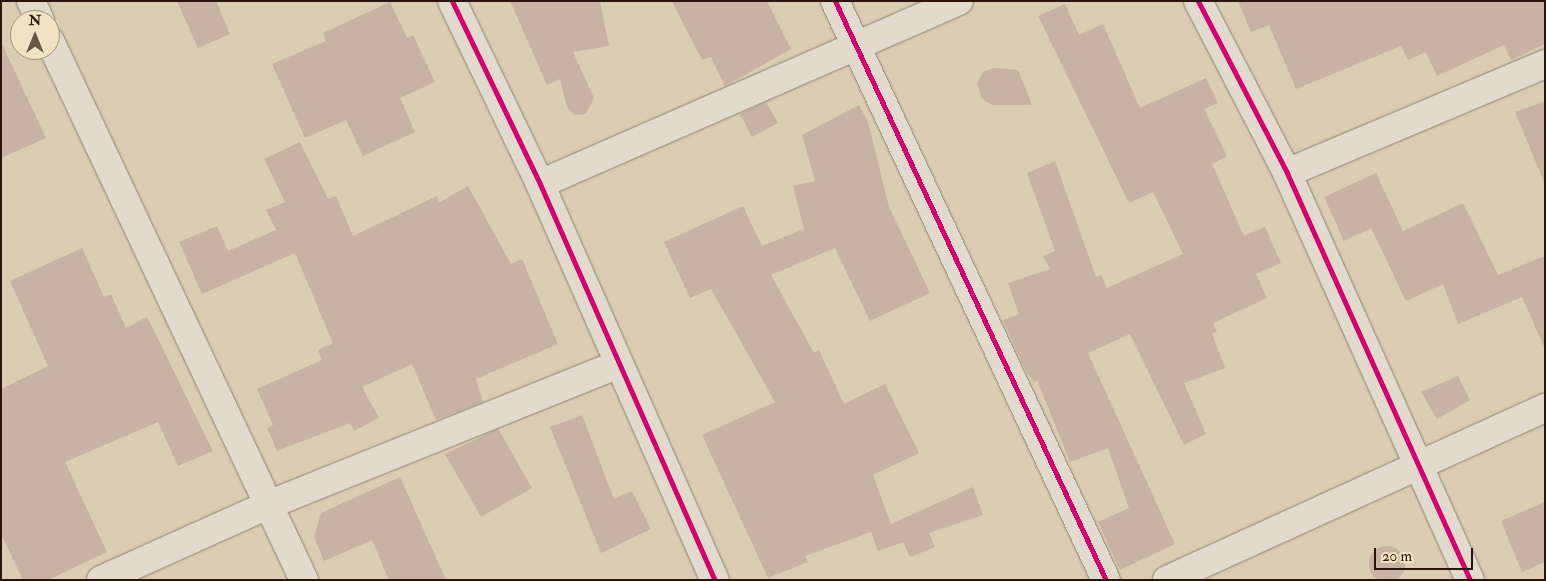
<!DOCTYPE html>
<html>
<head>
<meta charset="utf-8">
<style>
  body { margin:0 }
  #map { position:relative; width:1546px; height:581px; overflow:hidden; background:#dacdb3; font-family:"IM FELL Double Pica",serif }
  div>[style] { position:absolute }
  .building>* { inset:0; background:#c7b2a3 }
  .round { border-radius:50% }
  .roads { filter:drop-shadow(0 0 1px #8d8373) drop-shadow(0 0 1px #8d8373) }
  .minor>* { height:28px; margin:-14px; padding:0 14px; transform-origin:14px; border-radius:14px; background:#e2dbcd }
  .cycleway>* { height:5px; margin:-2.5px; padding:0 2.5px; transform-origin:2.5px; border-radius:2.5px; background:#d6006c }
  span { translate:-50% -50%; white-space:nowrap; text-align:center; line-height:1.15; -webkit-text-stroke:4px #f2e2c3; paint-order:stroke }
  .frame { position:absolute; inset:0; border:2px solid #2b140c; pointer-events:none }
  .north { position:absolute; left:10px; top:10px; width:50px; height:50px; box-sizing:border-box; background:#f2e2c3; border:1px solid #a2907a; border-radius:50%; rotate:0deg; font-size:14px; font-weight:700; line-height:20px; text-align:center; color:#2b140c }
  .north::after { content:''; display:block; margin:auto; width:18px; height:22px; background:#685546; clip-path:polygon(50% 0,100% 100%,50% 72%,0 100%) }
  .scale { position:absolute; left:1374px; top:548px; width:99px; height:22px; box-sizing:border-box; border:2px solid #2b140c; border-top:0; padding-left:6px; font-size:15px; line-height:18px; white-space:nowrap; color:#2b140c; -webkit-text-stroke:4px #f2e2c3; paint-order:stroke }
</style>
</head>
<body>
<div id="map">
  <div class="building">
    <i style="clip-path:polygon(177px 1px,216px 1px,230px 34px,198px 48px)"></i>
    <i style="clip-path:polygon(510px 1px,600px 1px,609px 46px,573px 52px,594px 98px,586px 114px,574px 115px,567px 107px,560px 79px,547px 85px)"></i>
    <i style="clip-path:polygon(672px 1px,767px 1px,791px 49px,725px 86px,711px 57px,702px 60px)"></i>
    <i style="clip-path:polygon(1238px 1px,1545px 1px,1545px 44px,1511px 60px,1504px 45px,1437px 76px,1426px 52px,1408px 60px,1401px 46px,1296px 89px,1269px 25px,1251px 32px)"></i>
    <i style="clip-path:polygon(390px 2px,407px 38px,413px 35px,435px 82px,400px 98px,415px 132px,363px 156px,346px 120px,305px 138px,272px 64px,326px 41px,323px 33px)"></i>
    <i style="clip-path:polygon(1065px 4px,1079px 35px,1103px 24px,1140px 108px,1206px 78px,1218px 103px,1204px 109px,1227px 156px,1212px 164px,1244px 236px,1265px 227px,1281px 263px,1256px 274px,1267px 298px,1213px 323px,1217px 331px,1212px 334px,1225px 368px,1184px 383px,1206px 434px,1184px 445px,1130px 334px,1088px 353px,1175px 544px,1120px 570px,1098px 522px,1129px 508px,1108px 448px,1070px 462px,1037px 380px,1034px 382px,1025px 369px,1003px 320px,1019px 314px,1008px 283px,1050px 269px,1043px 256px,1055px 251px,1027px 173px,1055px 161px,1096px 277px,1101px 275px,1107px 288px,1183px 254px,1153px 192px,1129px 203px,1038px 16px)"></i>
    <i style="clip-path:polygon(1px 42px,46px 138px,1px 158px)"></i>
    <i style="clip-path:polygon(994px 68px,1018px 70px,1032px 105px,992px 105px,982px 99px,977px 83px,983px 72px)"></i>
    <i style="clip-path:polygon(1545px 101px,1545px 182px,1544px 182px,1515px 112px)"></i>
    <i style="clip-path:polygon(766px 102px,778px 123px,752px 137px,740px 114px)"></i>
    <i style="clip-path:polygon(859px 105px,868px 122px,889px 207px,930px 293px,870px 321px,835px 248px,771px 275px,814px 353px,819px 350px,844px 404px,885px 384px,919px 453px,873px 475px,891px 524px,973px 487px,983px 515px,929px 533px,935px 547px,910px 557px,903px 542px,878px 551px,871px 532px,805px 556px,808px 562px,768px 578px,702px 435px,775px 402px,711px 289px,690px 298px,664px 242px,743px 206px,762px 246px,804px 229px,793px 186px,815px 181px,802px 135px)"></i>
    <i style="clip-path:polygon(300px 142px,328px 199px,336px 196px,353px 236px,437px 196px,438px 203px,468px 186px,511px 264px,522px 259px,558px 344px,476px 379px,483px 402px,436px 420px,412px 364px,362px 387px,379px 418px,354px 431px,350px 423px,277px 451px,267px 428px,273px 425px,257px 389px,322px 360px,318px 350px,333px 343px,295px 253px,202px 294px,179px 242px,217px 226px,228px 251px,276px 230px,266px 210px,285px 202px,264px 159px)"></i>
    <i style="clip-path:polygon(1376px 173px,1403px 231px,1463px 203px,1498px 275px,1545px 256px,1545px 349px,1522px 297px,1458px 324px,1443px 284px,1406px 301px,1371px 228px,1344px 241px,1324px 197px)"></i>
    <i style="clip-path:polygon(82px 248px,104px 297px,111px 294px,126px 328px,147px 317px,213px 451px,178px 466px,158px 422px,65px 462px,107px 552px,48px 580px,23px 580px,1px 534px,1px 389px,48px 366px,10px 281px)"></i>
    <i style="clip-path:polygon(1458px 376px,1470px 400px,1437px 419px,1421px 392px)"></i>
    <i style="clip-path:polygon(582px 415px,614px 499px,632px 491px,651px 529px,601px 553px,550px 427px)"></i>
    <i style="clip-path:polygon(498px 429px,532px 488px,481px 517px,445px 454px)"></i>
    <i style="clip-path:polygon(400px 477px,446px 580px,389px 580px,372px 540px,324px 561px,314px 537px,321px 513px)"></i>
    <i style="clip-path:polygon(1545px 502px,1545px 562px,1522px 572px,1501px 521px)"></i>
    <i class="round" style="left:1369px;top:546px;width:36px;height:36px"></i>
  </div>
  <div class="roads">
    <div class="minor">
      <i style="left:31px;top:1px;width:21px;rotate:65deg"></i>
      <i style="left:452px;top:1px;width:203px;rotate:64.3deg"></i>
      <i style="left:540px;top:184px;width:433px;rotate:66.2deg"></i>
      <i style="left:835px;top:1px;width:639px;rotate:64.92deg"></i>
      <i style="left:1198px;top:1px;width:194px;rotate:62.6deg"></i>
      <i style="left:1287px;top:173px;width:446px;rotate:65.8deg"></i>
      <i style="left:50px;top:41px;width:596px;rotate:64.77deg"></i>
      <i style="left:1287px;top:173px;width:280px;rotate:-22.9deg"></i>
      <i style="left:540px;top:184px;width:457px;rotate:-23.6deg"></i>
      <i style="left:101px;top:580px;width:183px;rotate:-24.2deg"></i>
      <i style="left:268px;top:505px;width:377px;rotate:-21.9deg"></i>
      <i style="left:1167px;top:580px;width:415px;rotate:-24.5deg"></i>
    </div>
  </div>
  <div class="cycleway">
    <i style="left:452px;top:1px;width:203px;rotate:64.3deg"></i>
    <i style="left:540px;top:184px;width:433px;rotate:66.2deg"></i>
    <i style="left:835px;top:1px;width:639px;rotate:64.92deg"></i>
    <i style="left:1198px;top:1px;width:194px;rotate:62.6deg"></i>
    <i style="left:1287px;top:173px;width:446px;rotate:65.8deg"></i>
  </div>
  <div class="frame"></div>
  <div class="north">N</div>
  <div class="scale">20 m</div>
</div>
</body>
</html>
